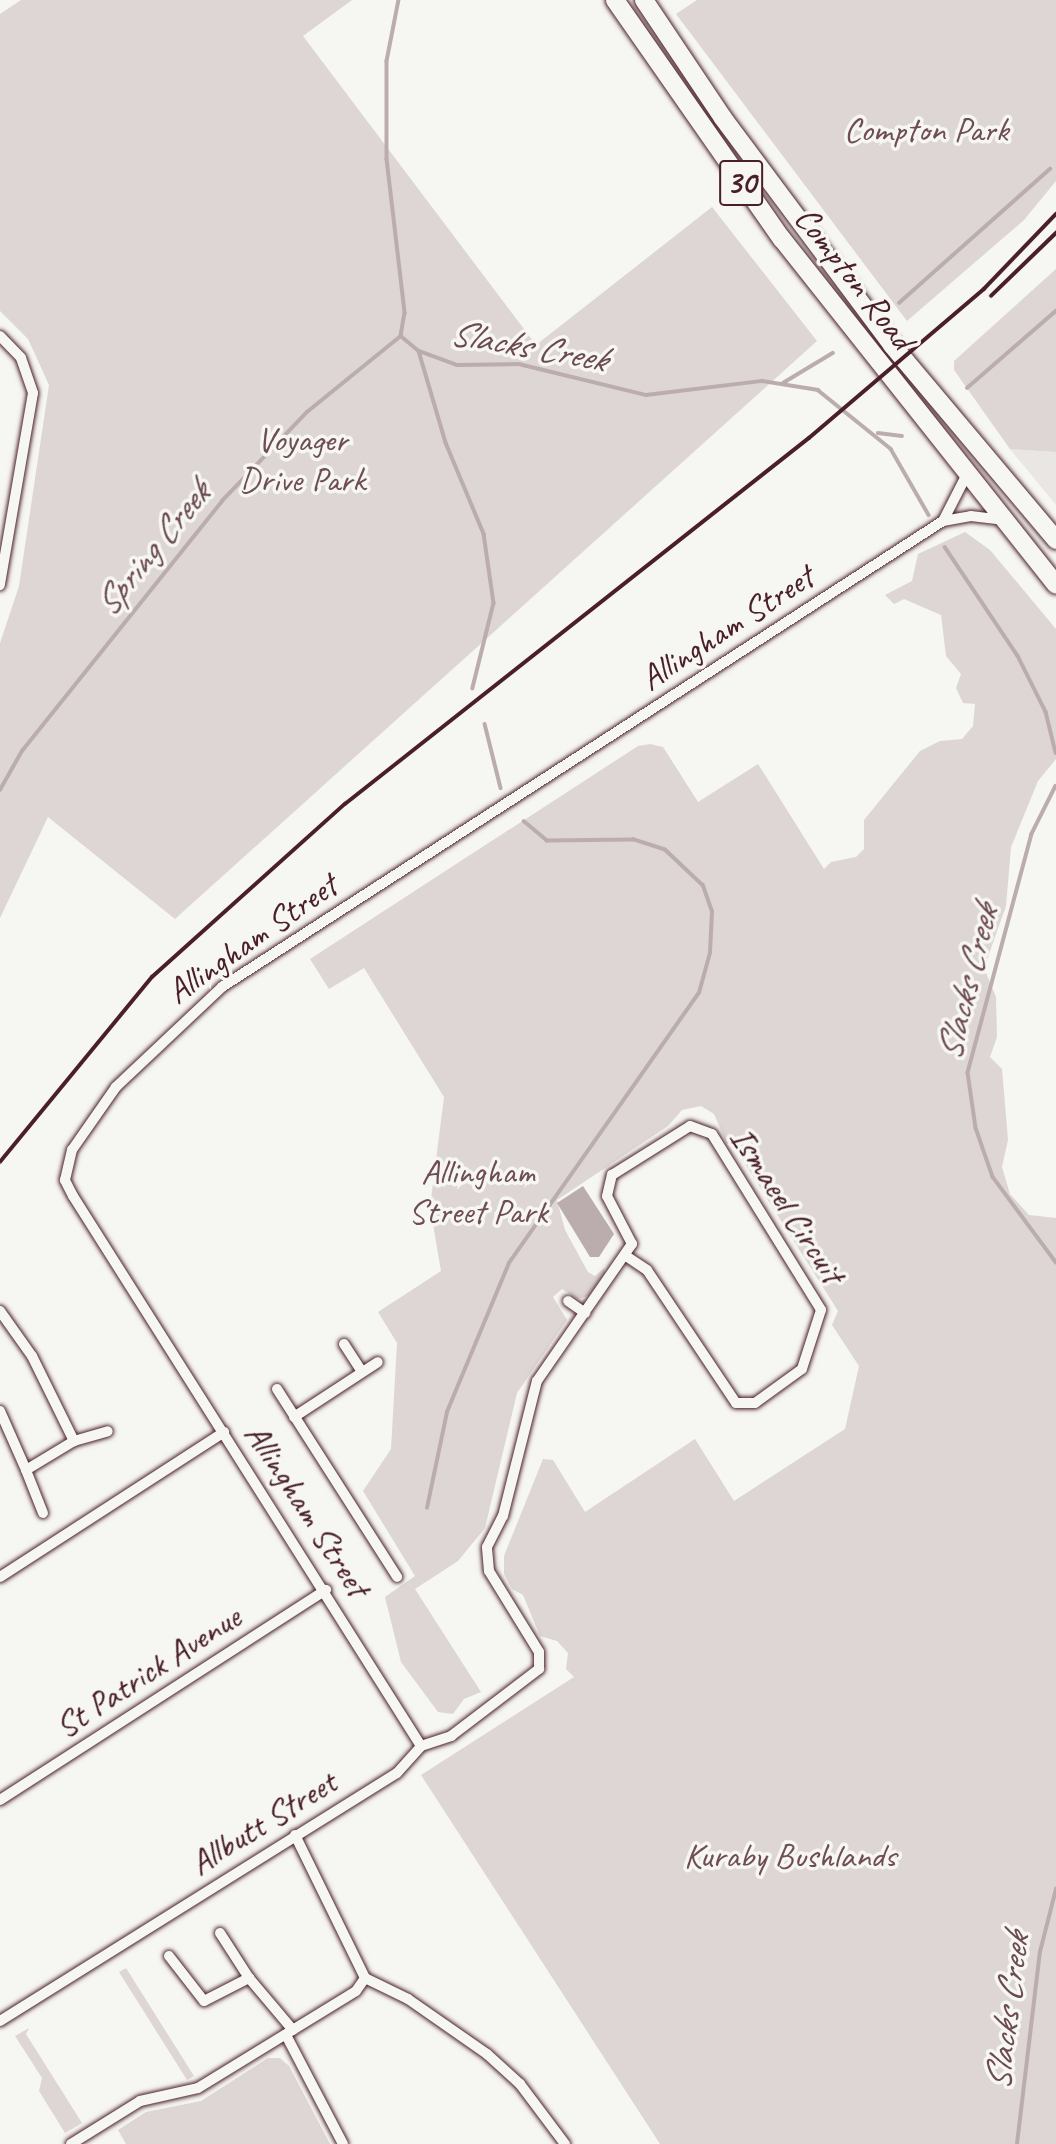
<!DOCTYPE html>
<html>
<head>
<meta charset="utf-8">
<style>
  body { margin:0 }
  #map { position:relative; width:1056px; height:2144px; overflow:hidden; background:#f6f6f2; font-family:Caveat,sans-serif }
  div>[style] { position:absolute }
  .built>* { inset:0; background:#e9e6e3 }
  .green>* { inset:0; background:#ddd6d5 }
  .water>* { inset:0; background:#bbadae }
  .stream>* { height:3.5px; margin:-1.75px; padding:0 1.75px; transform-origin:1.75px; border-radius:1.75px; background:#bbadae }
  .roads { filter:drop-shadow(0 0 2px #4a1f2b) drop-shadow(0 0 2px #4a1f2b) }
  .minor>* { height:10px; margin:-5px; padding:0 5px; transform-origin:5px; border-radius:5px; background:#f6f6f2 }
  .primary>* { height:18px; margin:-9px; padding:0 9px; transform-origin:9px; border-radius:9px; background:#f6f6f2 }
  .rail>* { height:3.5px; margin:-1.75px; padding:0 1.75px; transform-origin:1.75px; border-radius:1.75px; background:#4a1f2b }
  span { translate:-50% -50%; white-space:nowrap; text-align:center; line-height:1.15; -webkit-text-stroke:7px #f6f6f2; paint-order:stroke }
  .shield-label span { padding:2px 5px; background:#f6f6f2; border:2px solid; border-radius:5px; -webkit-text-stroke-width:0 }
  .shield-label { font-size:33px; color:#4a1f2b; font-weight:700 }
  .park-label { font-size:35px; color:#6f4d56 }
  .street-label { font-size:35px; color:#4a1f2b }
  .water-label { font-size:37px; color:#6c4a52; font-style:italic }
</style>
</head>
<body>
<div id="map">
  <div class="built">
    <i style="clip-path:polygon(1010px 449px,1056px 452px,1056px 505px)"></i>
  </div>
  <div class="green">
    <i style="clip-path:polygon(21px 0,352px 0,303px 36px,536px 345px,712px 207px,817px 341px,175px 919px,48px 817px,0 918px,0 643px,19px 586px,49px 385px,28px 339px,0 311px,0 14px)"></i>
    <i style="clip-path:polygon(697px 0,1056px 0,1056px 181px,1024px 220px,907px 321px,676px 14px)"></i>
    <i style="clip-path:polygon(1056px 269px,1056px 452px,1010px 449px,954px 370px,954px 361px)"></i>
    <i style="clip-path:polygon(965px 532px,990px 550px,1056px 629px,1056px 759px,1038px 781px,1011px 847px,1006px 906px,984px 968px,996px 997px,997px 1037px,990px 1057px,1002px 1069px,1008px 1140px,1002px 1167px,1010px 1194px,1029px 1215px,1056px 1218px,1056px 2144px,660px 2144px,421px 1775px,574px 1677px,566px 1669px,568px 1653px,557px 1641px,540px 1636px,523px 1595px,512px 1589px,504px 1574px,504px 1556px,543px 1459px,553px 1460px,585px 1512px,695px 1439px,734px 1501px,845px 1429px,859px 1366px,832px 1325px,838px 1311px,737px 1151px,726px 1142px,714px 1114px,701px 1106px,682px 1110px,668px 1126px,557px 1200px,565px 1230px,588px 1272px,595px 1276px,604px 1268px,605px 1273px,588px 1296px,578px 1299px,562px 1289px,553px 1297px,567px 1320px,517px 1393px,485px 1528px,458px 1561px,415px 1589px,481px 1692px,464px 1699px,453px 1714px,438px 1712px,401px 1662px,385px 1597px,415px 1576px,363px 1491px,391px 1449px,397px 1343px,378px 1312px,441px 1271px,430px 1207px,444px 1097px,364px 968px,329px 989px,310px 959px,638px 746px,650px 744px,663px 747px,698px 802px,758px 764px,824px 869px,831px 862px,856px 857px,864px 849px,864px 820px,920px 751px,940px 741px,962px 739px,973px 726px,975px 704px,963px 703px,956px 688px,961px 674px,946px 656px,941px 615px,904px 599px,894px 604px,885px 595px,912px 581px,918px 554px)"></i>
    <i style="clip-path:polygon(126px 1968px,194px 2076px,187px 2080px,119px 1972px)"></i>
    <i style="clip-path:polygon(29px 2028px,26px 2034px,82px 2123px,65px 2133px,39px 2091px,42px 2078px,15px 2036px)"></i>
    <i style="clip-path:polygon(268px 2058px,280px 2058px,289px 2066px,330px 2144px,126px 2144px,118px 2130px,146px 2112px,201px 2101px)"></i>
  </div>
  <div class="water">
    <i style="clip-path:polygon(583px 1186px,614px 1234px,599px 1257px,590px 1257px,557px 1203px)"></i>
  </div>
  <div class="stream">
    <i style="left:399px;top:0;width:62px;rotate:101.1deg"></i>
    <i style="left:387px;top:61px;width:98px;rotate:90deg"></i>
    <i style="left:387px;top:159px;width:155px;rotate:83.3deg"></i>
    <i style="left:405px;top:313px;width:23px;rotate:100deg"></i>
    <i style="left:401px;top:336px;width:23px;rotate:40deg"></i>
    <i style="left:419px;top:351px;width:40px;rotate:20.2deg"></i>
    <i style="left:457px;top:365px;width:62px;rotate:-0.9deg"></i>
    <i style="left:519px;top:364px;width:131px;rotate:13.7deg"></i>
    <i style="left:646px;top:395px;width:117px;rotate:-6.9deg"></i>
    <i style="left:762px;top:381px;width:57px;rotate:9.1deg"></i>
    <i style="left:818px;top:390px;width:94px;rotate:38.9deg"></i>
    <i style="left:891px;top:449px;width:76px;rotate:60.1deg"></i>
    <i style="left:899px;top:303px;width:202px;rotate:-41.6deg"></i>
    <i style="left:419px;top:351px;width:96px;rotate:73.6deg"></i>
    <i style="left:446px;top:443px;width:99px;rotate:67.3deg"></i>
    <i style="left:484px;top:534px;width:70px;rotate:81.8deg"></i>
    <i style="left:494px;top:603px;width:88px;rotate:103.9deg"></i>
    <i style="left:783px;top:383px;width:58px;rotate:-31deg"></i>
    <i style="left:967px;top:388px;width:118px;rotate:-40.9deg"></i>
    <i style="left:878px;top:433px;width:24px;rotate:7deg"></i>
    <i style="left:945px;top:547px;width:131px;rotate:56.2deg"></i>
    <i style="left:1018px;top:656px;width:63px;rotate:63.4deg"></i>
    <i style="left:1046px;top:712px;width:42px;rotate:76.3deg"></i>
    <i style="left:485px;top:724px;width:66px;rotate:76deg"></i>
    <i style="left:1056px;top:786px;width:54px;rotate:116.6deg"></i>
    <i style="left:1032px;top:834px;width:247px;rotate:105deg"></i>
    <i style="left:968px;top:1073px;width:56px;rotate:81.7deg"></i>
    <i style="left:976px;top:1128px;width:52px;rotate:70.9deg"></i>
    <i style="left:993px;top:1177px;width:106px;rotate:53.5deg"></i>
    <i style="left:0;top:790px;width:45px;rotate:-60.6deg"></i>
    <i style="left:22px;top:751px;width:320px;rotate:-51.3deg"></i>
    <i style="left:222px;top:501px;width:123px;rotate:-46.3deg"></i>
    <i style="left:307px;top:412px;width:121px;rotate:-39deg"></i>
    <i style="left:427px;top:1508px;width:98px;rotate:-78.2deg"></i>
    <i style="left:447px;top:1412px;width:161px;rotate:-67.4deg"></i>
    <i style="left:509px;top:1263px;width:330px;rotate:-54.9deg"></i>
    <i style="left:699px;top:993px;width:41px;rotate:-74.6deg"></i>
    <i style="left:710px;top:953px;width:41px;rotate:-87.2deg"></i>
    <i style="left:712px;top:912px;width:28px;rotate:-109deg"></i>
    <i style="left:703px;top:886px;width:52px;rotate:-136.5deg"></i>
    <i style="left:665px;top:850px;width:33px;rotate:-162deg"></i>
    <i style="left:634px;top:840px;width:87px;rotate:179.3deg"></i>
    <i style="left:547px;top:841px;width:30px;rotate:-140deg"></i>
    <i style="left:1017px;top:2144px;width:193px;rotate:-83.2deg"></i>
    <i style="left:1040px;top:1952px;width:65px;rotate:-75.7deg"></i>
  </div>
  <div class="roads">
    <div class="minor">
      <i style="left:0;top:336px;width:30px;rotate:46deg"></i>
      <i style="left:21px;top:358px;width:37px;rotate:71deg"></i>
      <i style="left:33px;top:393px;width:195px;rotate:99.8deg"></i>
      <i style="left:943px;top:521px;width:53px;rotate:-62.9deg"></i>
      <i style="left:568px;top:1301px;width:21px;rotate:35deg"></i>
      <i style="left:0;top:1311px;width:55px;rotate:54.6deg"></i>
      <i style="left:32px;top:1356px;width:95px;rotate:63.7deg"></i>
      <i style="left:344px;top:1344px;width:33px;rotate:57deg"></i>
      <i style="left:277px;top:1389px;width:223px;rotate:57.4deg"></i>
      <i style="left:0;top:1411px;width:64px;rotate:66.2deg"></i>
      <i style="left:294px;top:1417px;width:100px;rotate:-33.2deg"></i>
      <i style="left:43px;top:1513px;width:46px;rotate:-111.6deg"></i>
      <i style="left:26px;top:1470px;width:56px;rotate:-31.1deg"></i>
      <i style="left:74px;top:1441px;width:35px;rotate:-16deg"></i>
      <i style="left:0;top:1577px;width:267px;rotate:-32.9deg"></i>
      <i style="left:421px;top:1746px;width:651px;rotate:-122.32deg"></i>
      <i style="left:73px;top:1196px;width:18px;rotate:-117deg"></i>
      <i style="left:65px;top:1180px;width:31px;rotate:-77deg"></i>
      <i style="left:72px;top:1150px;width:77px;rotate:-55.1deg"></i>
      <i style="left:116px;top:1087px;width:146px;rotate:-43.3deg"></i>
      <i style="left:222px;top:987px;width:858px;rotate:-32.88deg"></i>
      <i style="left:943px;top:521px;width:28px;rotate:-10deg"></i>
      <i style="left:971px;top:516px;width:32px;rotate:7deg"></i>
      <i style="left:0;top:1800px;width:388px;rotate:-32.8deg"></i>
      <i style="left:295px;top:1835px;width:159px;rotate:63.9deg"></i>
      <i style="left:365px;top:1978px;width:48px;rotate:26deg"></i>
      <i style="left:408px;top:1999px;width:96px;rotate:34.8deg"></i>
      <i style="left:487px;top:2054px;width:45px;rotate:42.3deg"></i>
      <i style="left:520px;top:2084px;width:75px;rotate:53.1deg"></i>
      <i style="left:220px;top:1933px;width:54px;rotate:57.2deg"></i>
      <i style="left:169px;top:1956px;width:57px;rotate:52.1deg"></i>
      <i style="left:204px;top:2001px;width:51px;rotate:-27.1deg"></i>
      <i style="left:249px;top:1978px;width:68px;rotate:49.8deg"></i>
      <i style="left:0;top:2021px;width:468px;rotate:-32deg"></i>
      <i style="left:397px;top:1773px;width:36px;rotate:-48deg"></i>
      <i style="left:421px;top:1746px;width:32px;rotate:-18deg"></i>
      <i style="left:451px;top:1736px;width:111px;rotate:-37.3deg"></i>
      <i style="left:539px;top:1669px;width:17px;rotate:-90deg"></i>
      <i style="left:539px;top:1652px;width:95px;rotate:-121.7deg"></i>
      <i style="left:489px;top:1571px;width:24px;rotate:-95deg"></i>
      <i style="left:487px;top:1547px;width:35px;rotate:-63deg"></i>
      <i style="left:503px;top:1516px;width:139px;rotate:-75.9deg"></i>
      <i style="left:537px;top:1381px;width:167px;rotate:-55.3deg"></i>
      <i style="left:632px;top:1244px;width:54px;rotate:-117.5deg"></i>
      <i style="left:607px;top:1196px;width:22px;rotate:-77deg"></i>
      <i style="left:612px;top:1175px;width:92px;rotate:-32.1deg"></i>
      <i style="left:690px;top:1126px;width:23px;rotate:20deg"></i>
      <i style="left:712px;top:1134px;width:207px;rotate:58.2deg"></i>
      <i style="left:821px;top:1310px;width:62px;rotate:107.9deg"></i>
      <i style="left:802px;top:1369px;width:58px;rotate:144.1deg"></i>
      <i style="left:755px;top:1403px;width:19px;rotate:180deg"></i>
      <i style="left:736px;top:1403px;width:160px;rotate:-123.8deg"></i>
      <i style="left:647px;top:1270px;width:25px;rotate:-146deg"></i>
      <i style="left:286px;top:2035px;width:123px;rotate:62.4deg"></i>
      <i style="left:71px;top:2144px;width:81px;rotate:-31.9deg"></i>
      <i style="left:140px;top:2101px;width:59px;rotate:-12.6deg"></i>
      <i style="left:198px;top:2088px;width:185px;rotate:-31.5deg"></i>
      <i style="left:356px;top:1991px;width:16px;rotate:-55deg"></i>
    </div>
    <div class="primary">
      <i style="left:615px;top:0;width:292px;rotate:55.1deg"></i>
      <i style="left:782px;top:239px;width:441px;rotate:51.6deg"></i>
      <i style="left:644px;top:0;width:142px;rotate:56.2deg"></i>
      <i style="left:723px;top:118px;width:283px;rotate:53.3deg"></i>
      <i style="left:892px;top:345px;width:255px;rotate:49.9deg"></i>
    </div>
  </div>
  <div class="rail">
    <i style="left:991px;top:296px;width:91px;rotate:-44.1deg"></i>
    <i style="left:0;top:1162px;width:239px;rotate:-50.6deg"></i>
    <i style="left:152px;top:977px;width:259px;rotate:-41.9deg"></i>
    <i style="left:345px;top:804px;width:591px;rotate:-38.27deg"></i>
    <i style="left:809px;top:438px;width:230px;rotate:-40.4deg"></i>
    <i style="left:984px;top:289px;width:104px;rotate:-46.2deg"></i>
  </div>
  <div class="shield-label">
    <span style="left:741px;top:183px">30</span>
  </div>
  <div class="park-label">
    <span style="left:926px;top:130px">Compton Park</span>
    <span style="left:302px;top:460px">Voyager<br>Drive Park</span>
    <span style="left:478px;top:1192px">Allingham<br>Street Park</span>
    <span style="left:790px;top:1856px">Kuraby Bushlands</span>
  </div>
  <div class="street-label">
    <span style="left:854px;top:278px;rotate:52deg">Compton Road</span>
    <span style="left:727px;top:628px;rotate:-33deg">Allingham Street</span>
    <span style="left:252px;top:939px;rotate:-35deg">Allingham Street</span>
    <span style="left:787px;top:1205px;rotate:57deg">Ismaeel Circuit</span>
    <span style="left:307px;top:1510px;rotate:57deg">Allingham Street</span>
    <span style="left:148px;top:1672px;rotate:-33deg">St Patrick Avenue</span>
    <span style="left:263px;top:1823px;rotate:-32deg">Allbutt Street</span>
  </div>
  <div class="water-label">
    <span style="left:528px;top:346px;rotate:10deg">Slacks Creek</span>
    <span style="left:152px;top:549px;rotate:-51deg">Spring Creek</span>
    <span style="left:967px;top:983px;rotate:-76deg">Slacks Creek</span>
    <span style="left:1007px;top:2012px;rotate:-83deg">Slacks Creek</span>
  </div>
</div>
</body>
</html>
